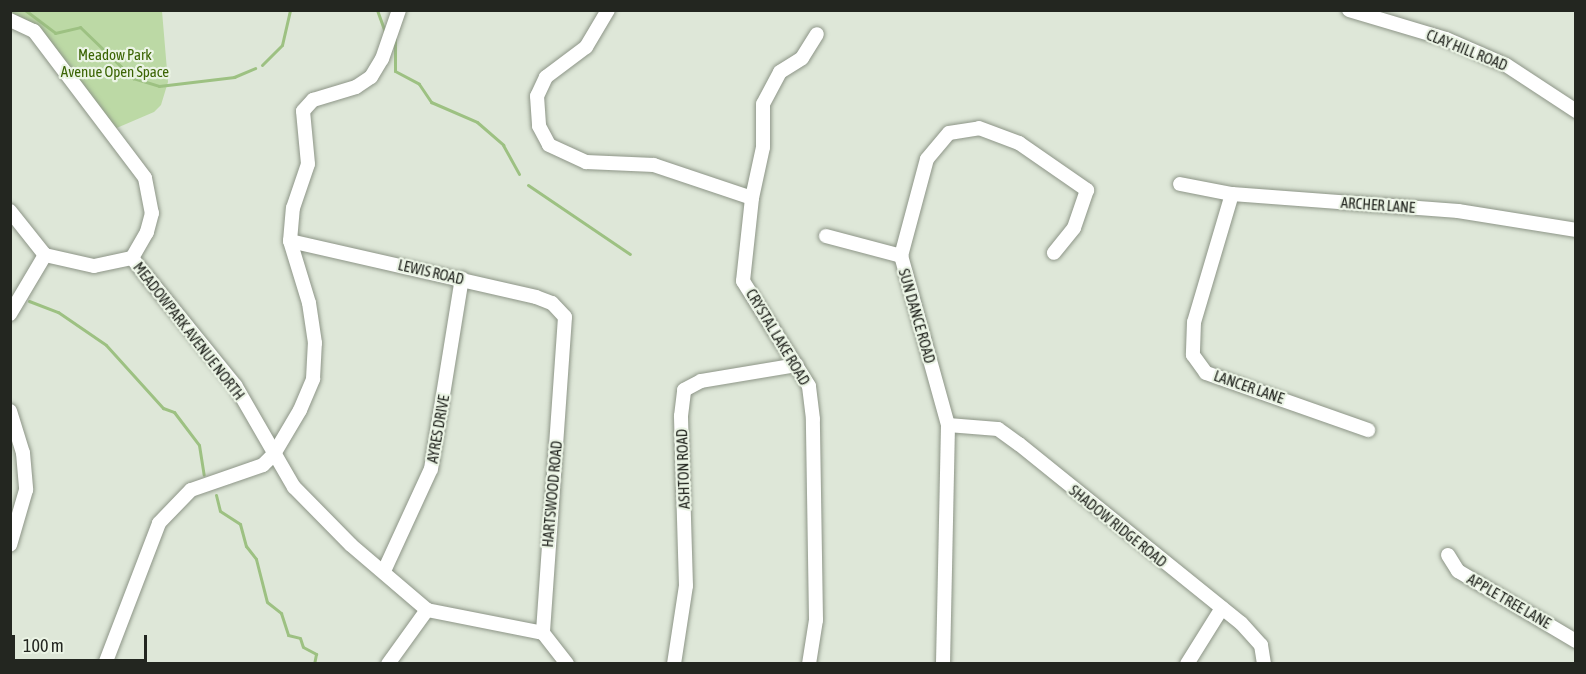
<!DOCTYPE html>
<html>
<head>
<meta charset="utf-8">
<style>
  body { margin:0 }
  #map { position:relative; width:1586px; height:674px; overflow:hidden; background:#dee7d8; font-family:"Asap Condensed",sans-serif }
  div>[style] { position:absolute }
  .green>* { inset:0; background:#bcd9a5 }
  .stream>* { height:3px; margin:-1.5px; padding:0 1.5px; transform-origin:1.5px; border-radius:1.5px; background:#9dc182 }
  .roads { filter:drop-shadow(0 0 2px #8d9587) drop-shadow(0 0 2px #8d9587) }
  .minor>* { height:14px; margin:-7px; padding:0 7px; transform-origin:7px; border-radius:7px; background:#fff }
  span { translate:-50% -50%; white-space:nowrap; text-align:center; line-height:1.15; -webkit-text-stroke:4.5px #ebf4e5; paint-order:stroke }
  .street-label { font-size:15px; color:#232620 }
  .park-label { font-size:15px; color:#3b6404 }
  .frame { position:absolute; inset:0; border:12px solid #232620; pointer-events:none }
  .scale { position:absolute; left:12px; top:635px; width:135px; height:27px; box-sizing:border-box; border:3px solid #232620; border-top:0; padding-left:8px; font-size:18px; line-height:21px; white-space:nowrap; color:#232620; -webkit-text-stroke:4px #ebf4e5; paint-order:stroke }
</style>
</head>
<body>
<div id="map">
  <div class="green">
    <i style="clip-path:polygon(10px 11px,162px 11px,168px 82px,161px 105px,154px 112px,105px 133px,29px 35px,11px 27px)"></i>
  </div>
  <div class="stream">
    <i style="left:25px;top:10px;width:38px;rotate:37deg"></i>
    <i style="left:55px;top:33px;width:26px;rotate:-13deg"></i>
    <i style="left:80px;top:27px;width:74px;rotate:43.9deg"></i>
    <i style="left:133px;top:78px;width:27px;rotate:17deg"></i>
    <i style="left:159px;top:86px;width:76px;rotate:-6.8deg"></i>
    <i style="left:234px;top:77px;width:23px;rotate:-23deg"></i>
    <i style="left:377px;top:10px;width:23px;rotate:70deg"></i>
    <i style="left:395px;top:37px;width:34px;rotate:90deg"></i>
    <i style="left:395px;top:71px;width:27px;rotate:28deg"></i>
    <i style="left:419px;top:84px;width:22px;rotate:56deg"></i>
    <i style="left:431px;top:102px;width:50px;rotate:23.5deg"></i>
    <i style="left:477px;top:122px;width:35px;rotate:41deg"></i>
    <i style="left:503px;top:145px;width:33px;rotate:61deg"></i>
    <i style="left:262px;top:65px;width:28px;rotate:-45deg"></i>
    <i style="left:282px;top:45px;width:36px;rotate:-77deg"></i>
    <i style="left:528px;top:185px;width:123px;rotate:34.1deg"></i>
    <i style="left:29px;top:301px;width:31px;rotate:21deg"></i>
    <i style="left:58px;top:312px;width:58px;rotate:34.5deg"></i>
    <i style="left:106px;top:345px;width:85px;rotate:47.9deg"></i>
    <i style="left:163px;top:408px;width:12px;rotate:20deg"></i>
    <i style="left:174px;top:412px;width:41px;rotate:52.9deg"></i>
    <i style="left:199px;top:445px;width:30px;rotate:81deg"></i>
    <i style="left:216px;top:495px;width:16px;rotate:76deg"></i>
    <i style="left:220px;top:511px;width:24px;rotate:33deg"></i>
    <i style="left:240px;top:524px;width:23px;rotate:75deg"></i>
    <i style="left:246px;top:546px;width:16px;rotate:52deg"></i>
    <i style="left:256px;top:559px;width:44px;rotate:75.7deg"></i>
    <i style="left:267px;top:602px;width:18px;rotate:38deg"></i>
    <i style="left:281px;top:613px;width:23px;rotate:72deg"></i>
    <i style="left:288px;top:635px;width:12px;rotate:14deg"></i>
    <i style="left:300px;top:638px;width:9px;rotate:72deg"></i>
    <i style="left:303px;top:647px;width:15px;rotate:28deg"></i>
    <i style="left:316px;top:654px;width:10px;rotate:101deg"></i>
  </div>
  <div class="roads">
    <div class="minor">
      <i style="left:608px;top:10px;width:43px;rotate:120.7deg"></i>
      <i style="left:586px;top:47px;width:50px;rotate:143.1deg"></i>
      <i style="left:546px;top:77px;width:21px;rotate:115deg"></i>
      <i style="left:537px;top:96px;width:30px;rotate:86deg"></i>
      <i style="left:539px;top:126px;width:21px;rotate:62deg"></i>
      <i style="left:549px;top:145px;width:41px;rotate:24.7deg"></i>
      <i style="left:586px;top:162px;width:68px;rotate:2.5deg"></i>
      <i style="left:654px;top:165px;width:103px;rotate:18.6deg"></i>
      <i style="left:1349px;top:10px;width:101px;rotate:16.6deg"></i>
      <i style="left:1446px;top:39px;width:65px;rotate:23.4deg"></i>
      <i style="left:1506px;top:65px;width:84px;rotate:33.3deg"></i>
      <i style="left:10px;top:20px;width:26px;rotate:25deg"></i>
      <i style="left:34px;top:31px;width:184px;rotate:52.9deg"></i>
      <i style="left:145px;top:178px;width:36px;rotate:79deg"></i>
      <i style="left:152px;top:213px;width:20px;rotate:105deg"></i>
      <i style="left:147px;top:232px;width:30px;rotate:120deg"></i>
      <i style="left:1180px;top:184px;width:53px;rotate:10.9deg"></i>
      <i style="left:1232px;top:194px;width:227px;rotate:4.3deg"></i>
      <i style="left:1458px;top:211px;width:120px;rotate:9.1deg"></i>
      <i style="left:1232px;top:194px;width:134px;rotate:106.5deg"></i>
      <i style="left:1194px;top:322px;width:33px;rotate:92deg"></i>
      <i style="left:1193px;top:355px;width:22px;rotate:54deg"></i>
      <i style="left:1206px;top:373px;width:172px;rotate:19.4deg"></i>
      <i style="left:10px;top:211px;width:56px;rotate:51.5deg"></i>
      <i style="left:45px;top:255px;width:50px;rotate:12.7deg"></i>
      <i style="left:94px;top:266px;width:39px;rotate:-12deg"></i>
      <i style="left:826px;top:236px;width:78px;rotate:14.9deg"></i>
      <i style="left:290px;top:241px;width:252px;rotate:12.8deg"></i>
      <i style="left:536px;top:297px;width:17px;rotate:21deg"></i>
      <i style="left:552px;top:303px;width:19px;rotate:47deg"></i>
      <i style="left:565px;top:317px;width:317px;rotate:94deg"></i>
      <i style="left:543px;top:633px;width:39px;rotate:52deg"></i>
      <i style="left:132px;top:258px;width:164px;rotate:51deg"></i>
      <i style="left:235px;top:385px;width:118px;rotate:60deg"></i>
      <i style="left:294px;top:487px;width:81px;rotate:45.5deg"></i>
      <i style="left:351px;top:545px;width:100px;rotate:40.5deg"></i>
      <i style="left:427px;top:610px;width:118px;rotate:11.2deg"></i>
      <i style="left:10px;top:314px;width:69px;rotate:-59.3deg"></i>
      <i style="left:10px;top:411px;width:44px;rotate:72.8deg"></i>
      <i style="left:23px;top:453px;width:37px;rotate:85deg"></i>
      <i style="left:26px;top:490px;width:57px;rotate:106.2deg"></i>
      <i style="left:948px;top:425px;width:50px;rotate:4.6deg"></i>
      <i style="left:998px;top:429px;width:26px;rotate:36deg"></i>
      <i style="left:1019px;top:444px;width:285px;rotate:38.9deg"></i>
      <i style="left:1241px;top:623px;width:30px;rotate:48deg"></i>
      <i style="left:1261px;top:645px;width:19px;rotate:81deg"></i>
      <i style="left:1448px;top:555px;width:19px;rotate:58deg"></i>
      <i style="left:1458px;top:571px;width:137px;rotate:30.7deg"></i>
      <i style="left:384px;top:571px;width:112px;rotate:-65.3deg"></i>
      <i style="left:431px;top:469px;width:193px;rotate:-80.8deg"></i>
      <i style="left:105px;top:664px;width:151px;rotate:-69deg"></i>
      <i style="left:159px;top:523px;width:46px;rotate:-45.9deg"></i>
      <i style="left:191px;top:490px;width:76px;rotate:-19.1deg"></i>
      <i style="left:263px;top:465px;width:16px;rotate:-45deg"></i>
      <i style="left:274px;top:454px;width:51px;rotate:-59.4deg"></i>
      <i style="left:300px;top:410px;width:34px;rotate:-67deg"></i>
      <i style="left:313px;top:379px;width:36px;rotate:-87deg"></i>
      <i style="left:315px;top:343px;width:40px;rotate:-98.5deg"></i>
      <i style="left:309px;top:303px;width:65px;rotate:-107deg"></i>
      <i style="left:290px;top:241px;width:33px;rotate:-85deg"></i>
      <i style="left:293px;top:208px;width:46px;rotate:-71.2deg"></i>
      <i style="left:308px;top:164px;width:53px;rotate:-95.4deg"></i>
      <i style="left:303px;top:111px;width:15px;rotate:-48deg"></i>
      <i style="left:313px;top:100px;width:45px;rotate:-16.8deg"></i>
      <i style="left:356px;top:87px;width:18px;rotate:-34deg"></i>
      <i style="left:371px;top:77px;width:21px;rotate:-59deg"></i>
      <i style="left:382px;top:59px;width:52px;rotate:-70.9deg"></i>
      <i style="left:388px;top:664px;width:67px;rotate:-54.2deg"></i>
      <i style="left:674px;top:664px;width:79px;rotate:-81.3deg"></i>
      <i style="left:686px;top:586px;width:170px;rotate:-91.7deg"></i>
      <i style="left:681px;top:416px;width:26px;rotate:-83deg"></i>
      <i style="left:684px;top:390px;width:19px;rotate:-28deg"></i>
      <i style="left:701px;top:381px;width:97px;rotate:-9.5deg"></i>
      <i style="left:809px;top:664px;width:45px;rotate:-81deg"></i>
      <i style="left:816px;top:620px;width:201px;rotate:-90.9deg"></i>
      <i style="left:813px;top:419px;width:33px;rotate:-97deg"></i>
      <i style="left:809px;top:386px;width:124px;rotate:-122.2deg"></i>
      <i style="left:743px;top:281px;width:83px;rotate:-83.8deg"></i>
      <i style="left:752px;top:198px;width:52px;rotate:-77.8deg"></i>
      <i style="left:763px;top:147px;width:43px;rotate:-90deg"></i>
      <i style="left:763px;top:104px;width:36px;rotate:-62deg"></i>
      <i style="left:780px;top:72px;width:26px;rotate:-32deg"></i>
      <i style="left:802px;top:58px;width:28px;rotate:-58deg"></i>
      <i style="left:943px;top:664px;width:239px;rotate:-88.8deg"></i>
      <i style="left:948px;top:425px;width:175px;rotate:-105.5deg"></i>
      <i style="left:901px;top:256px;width:100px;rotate:-75deg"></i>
      <i style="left:927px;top:159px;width:34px;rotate:-50deg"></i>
      <i style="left:949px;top:133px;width:30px;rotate:-9deg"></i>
      <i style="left:979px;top:128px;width:43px;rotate:20.6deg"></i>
      <i style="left:1019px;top:143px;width:83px;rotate:34.7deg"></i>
      <i style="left:1087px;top:190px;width:40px;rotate:108.9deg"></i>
      <i style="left:1074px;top:228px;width:32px;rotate:129deg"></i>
      <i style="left:1187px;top:664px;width:66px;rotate:-58deg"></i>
    </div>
  </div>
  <div class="street-label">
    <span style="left:1467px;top:50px;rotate:22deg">CLAY HILL ROAD</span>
    <span style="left:1378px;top:205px;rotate:4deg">ARCHER LANE</span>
    <span style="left:431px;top:272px;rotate:13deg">LEWIS ROAD</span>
    <span style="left:917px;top:316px;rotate:74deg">SUN DANCE ROAD</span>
    <span style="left:189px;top:331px;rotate:52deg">MEADOWPARK AVENUE NORTH</span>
    <span style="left:778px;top:337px;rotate:59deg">CRYSTAL LAKE ROAD</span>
    <span style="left:1249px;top:387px;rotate:19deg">LANCER LANE</span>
    <span style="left:438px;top:429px;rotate:-80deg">AYRES DRIVE</span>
    <span style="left:683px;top:469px;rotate:-92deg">ASHTON ROAD</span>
    <span style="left:552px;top:494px;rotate:-85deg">HARTSWOOD ROAD</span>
    <span style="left:1118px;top:526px;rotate:39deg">SHADOW RIDGE ROAD</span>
    <span style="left:1509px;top:601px;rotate:30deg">APPLE TREE LANE</span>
  </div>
  <div class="park-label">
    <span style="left:115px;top:63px">Meadow Park<br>Avenue Open Space</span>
  </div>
  <div class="frame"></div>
  <div class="scale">100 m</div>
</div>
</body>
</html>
